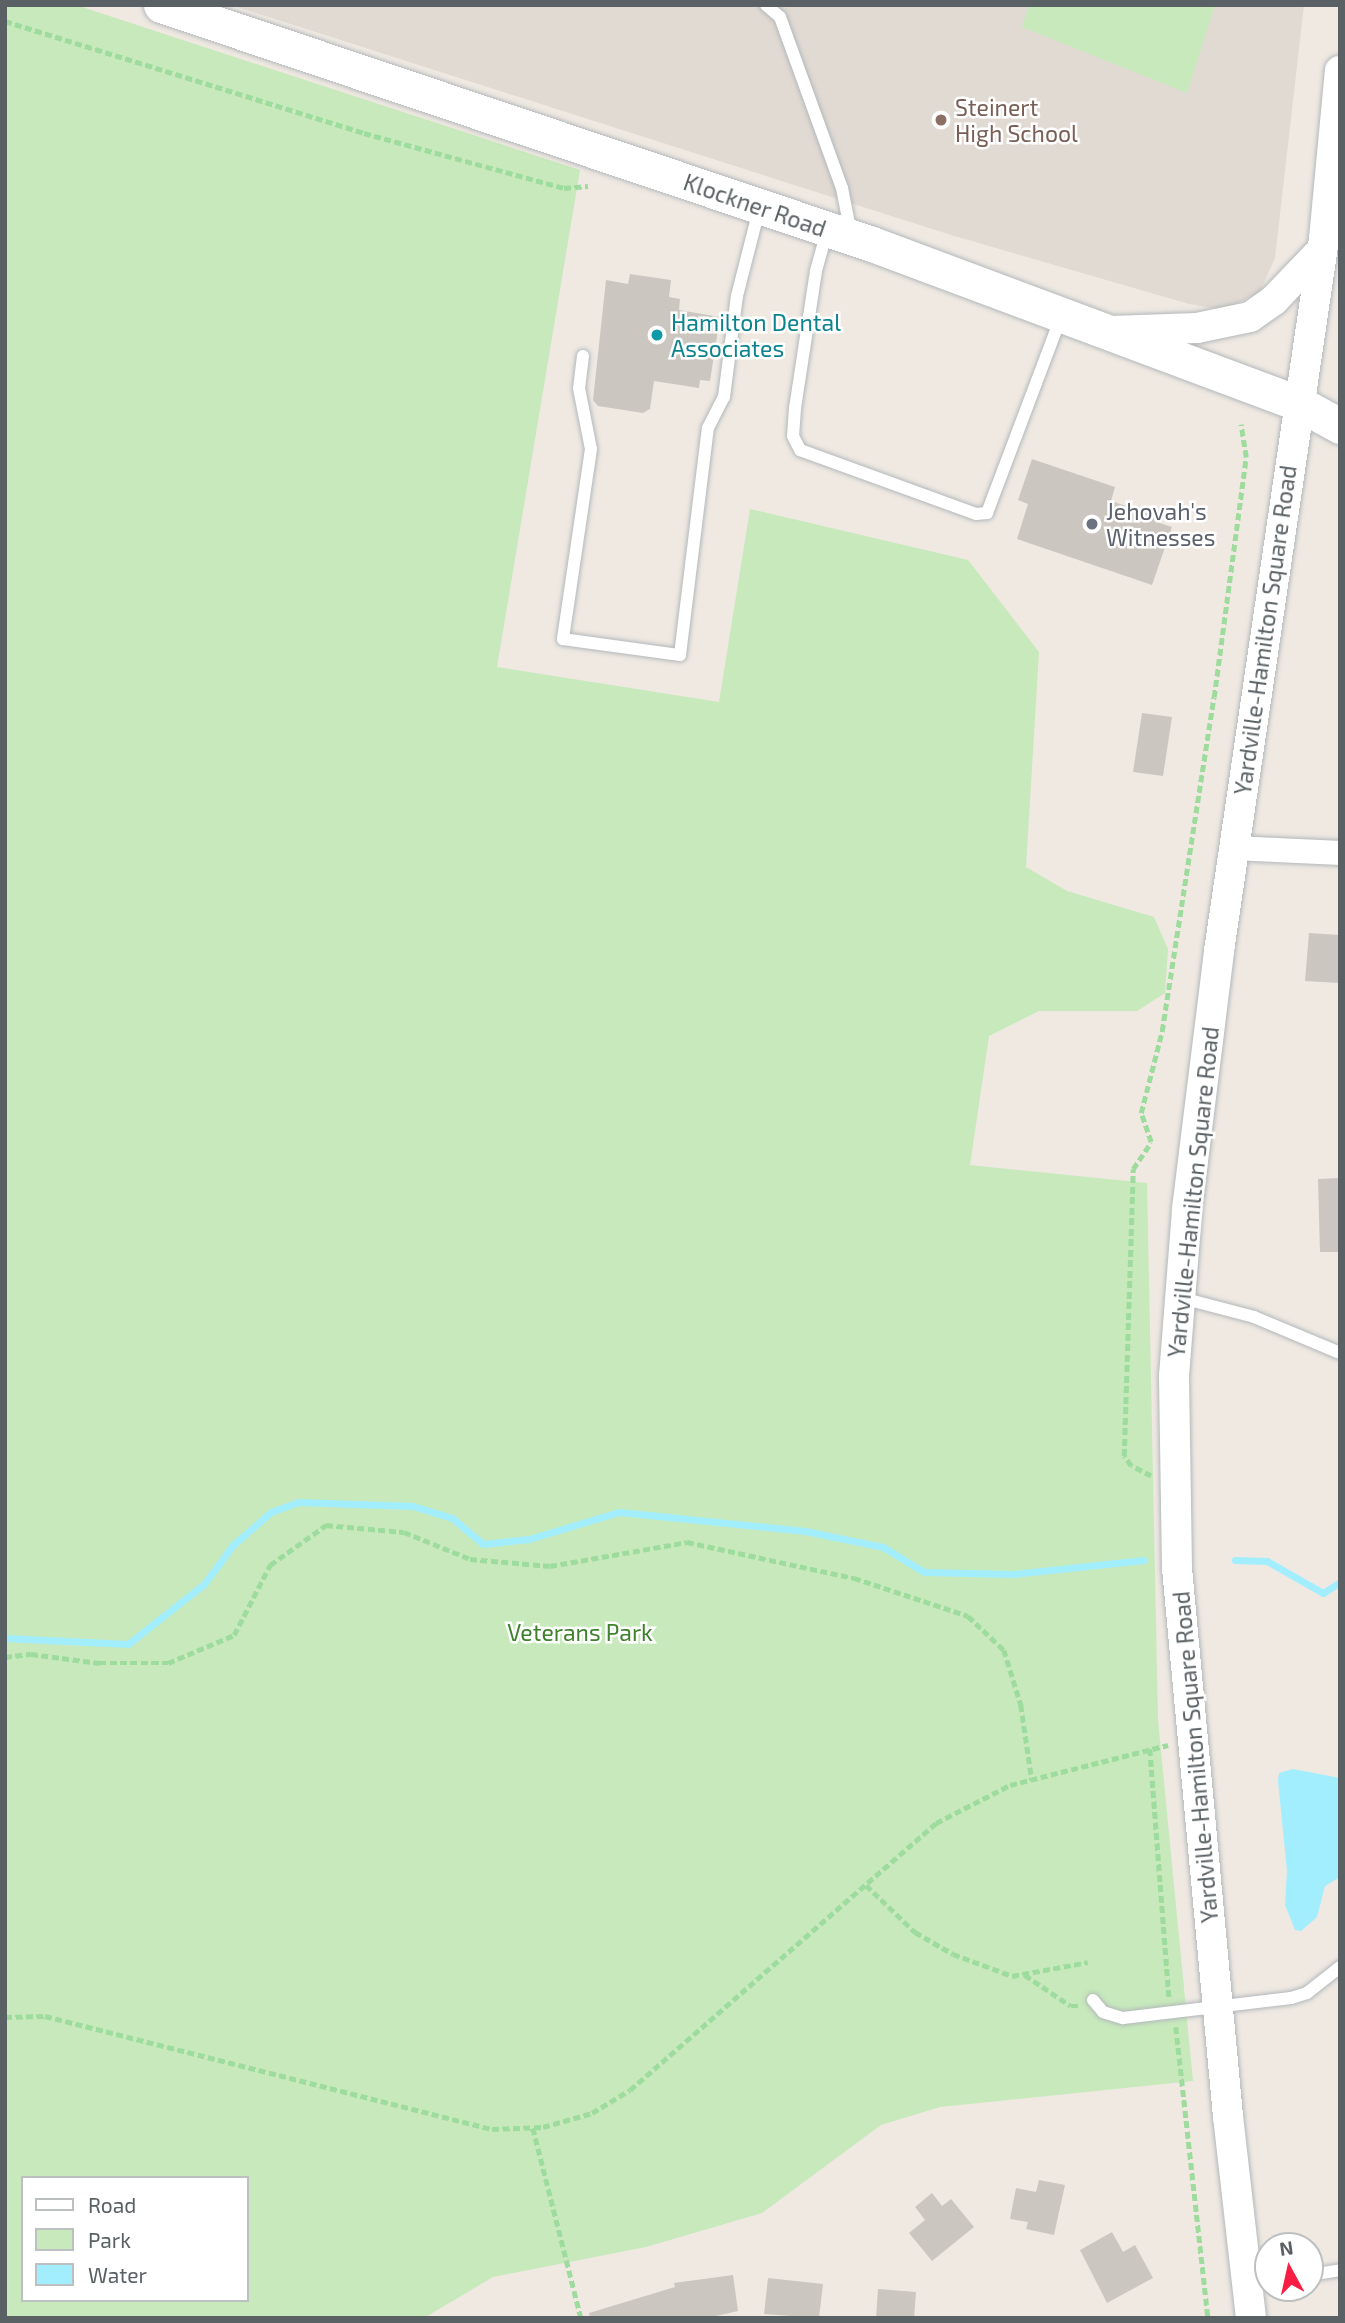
<!DOCTYPE html>
<html>
<head>
<meta charset="utf-8">
<style>
  body { margin:0 }
  #map { position:relative; width:1345px; height:2323px; overflow:hidden; background:#efe9e2; font-family:"Exo 2",sans-serif }
  div>[style] { position:absolute }
  .education>* { inset:0; background:#e1dad3 }
  .green>* { inset:0; background:#c7e9bc }
  .water>* { inset:0; background:#a2eeff }
  .stream>* { height:7px; margin:-3.5px; padding:0 3.5px; transform-origin:3.5px; border-radius:3.5px; background:#a2eeff }
  .building>* { inset:0; background:#ccc6c1 }
  .path>* { height:4.5px; margin-top:-2.25px; transform-origin:0; background:repeating-linear-gradient(90deg,#9edc9e 0 7px,transparent 0 10.5px) }
  .roads { filter:drop-shadow(0 0 2px #b3b8bb) drop-shadow(0 0 2px #b3b8bb) }
  .service>* { height:12px; margin:-6px; padding:0 6px; transform-origin:6px; border-radius:6px; background:#fff }
  .minor>* { height:24px; margin:-12px; padding:0 12px; transform-origin:12px; border-radius:12px; background:#fff }
  .tertiary>* { height:30px; margin:-15px; padding:0 15px; transform-origin:15px; border-radius:15px; background:#fff }
  .secondary>* { height:35px; margin:-17.5px; padding:0 17.5px; transform-origin:17.5px; border-radius:17.5px; background:#fff }
  .dots>* { width:19px; height:19px; translate:-50% -50%; box-sizing:border-box; border:4px solid #fff; border-radius:50% }
  span { translate:-50% -50%; white-space:nowrap; text-align:center; line-height:1.15; -webkit-text-stroke:5px #fff; paint-order:stroke }
  .education-label { font-size:23px; color:#785e54 }
  .left { translate:0 -50%; text-align:left }
  .street-label { font-size:23px; color:#5a6164 }
  .culture-label { font-size:23px; color:#0d838f }
  .worship-label { font-size:23px; color:#5b616d }
  .park-label { font-size:23px; color:#3d822b }
  .frame { position:absolute; inset:0; border:7px solid #5a6164; pointer-events:none }
  .legend { position:absolute; left:21px; top:2176px; width:228px; height:126px; box-sizing:border-box; background:#fff; border:2px solid #bdc0c1; margin:0; padding:9px 12px; list-style:none; font-size:21px; color:#5a6164 }
  .legend li { display:flex; align-items:center; gap:14px; height:35px }
  .legend b { width:35px; border:2px solid #bdc0c1 }
  .north { position:absolute; left:1254px; top:2232px; width:70px; height:70px; box-sizing:border-box; background:#fff; border:2px solid #bdc0c1; border-radius:50%; rotate:352deg; font-size:19px; font-weight:700; line-height:28px; text-align:center; color:#5a6164 }
  .north::after { content:''; display:block; margin:auto; width:24px; height:32px; background:#fa1d43; clip-path:polygon(50% 0,100% 100%,50% 72%,0 100%) }
</style>
</head>
<body>
<div id="map">
  <div class="education">
    <i style="clip-path:polygon(231px 5px,1304px 5px,1275px 258px,1260px 292px,1223px 310px,1189px 304px,951px 235px)"></i>
  </div>
  <div class="green">
    <i style="clip-path:polygon(evenodd,5px 5px,76px 5px,580px 170px,497px 667px,719px 702px,750px 509px,968px 560px,1039px 652px,1026px 867px,1067px 891px,1154px 917px,1168px 949px,1165px 993px,1137px 1011px,1039px 1011px,989px 1036px,970px 1165px,1147px 1183px,1158px 1720px,1193px 2081px,940px 2107px,881px 2125px,762px 2213px,646px 2247px,493px 2277px,424px 2318px,5px 2318px,5px 5px,23px 2178px,247px 2178px,247px 2300px,23px 2300px,23px 2178px)"></i>
    <i style="clip-path:polygon(1029px 5px,1215px 5px,1187px 93px,1022px 27px)"></i>
  </div>
  <div class="water">
    <i style="clip-path:polygon(1293px 1769px,1340px 1778px,1340px 1877px,1325px 1886px,1317px 1917px,1301px 1931px,1295px 1930px,1285px 1905px,1287px 1871px,1278px 1781px,1279px 1773px)"></i>
  </div>
  <div class="stream">
    <i style="left:1235px;top:1560px;width:32px;rotate:2deg"></i>
    <i style="left:1267px;top:1561px;width:64px;rotate:29.7deg"></i>
    <i style="left:1323px;top:1593px;width:20px;rotate:-33deg"></i>
    <i style="left:5px;top:1638px;width:123px;rotate:2.8deg"></i>
    <i style="left:128px;top:1644px;width:97px;rotate:-38.3deg"></i>
    <i style="left:204px;top:1584px;width:49px;rotate:-53.4deg"></i>
    <i style="left:233px;top:1545px;width:50px;rotate:-41deg"></i>
    <i style="left:271px;top:1512px;width:29px;rotate:-20deg"></i>
    <i style="left:298px;top:1502px;width:115px;rotate:2deg"></i>
    <i style="left:413px;top:1506px;width:41px;rotate:17.1deg"></i>
    <i style="left:452px;top:1518px;width:40px;rotate:40deg"></i>
    <i style="left:483px;top:1544px;width:46px;rotate:-6.2deg"></i>
    <i style="left:529px;top:1539px;width:94px;rotate:-16.7deg"></i>
    <i style="left:619px;top:1512px;width:187px;rotate:5.8deg"></i>
    <i style="left:805px;top:1531px;width:80px;rotate:11.6deg"></i>
    <i style="left:883px;top:1547px;width:48px;rotate:31.4deg"></i>
    <i style="left:924px;top:1572px;width:89px;rotate:1.3deg"></i>
    <i style="left:1013px;top:1574px;width:131px;rotate:-6.1deg"></i>
  </div>
  <div class="building">
    <i style="clip-path:polygon(630px 274px,671px 280px,669px 297px,680px 299px,679px 310px,720px 317px,710px 381px,700px 380px,699px 388px,654px 381px,650px 409px,643px 413px,598px 406px,593px 400px,606px 280px,628px 284px)"></i>
    <i style="clip-path:polygon(1032px 459px,1115px 487px,1111px 501px,1156px 516px,1154px 521px,1172px 527px,1152px 585px,1017px 539px,1028px 504px,1018px 500px)"></i>
    <i style="clip-path:polygon(1142px 713px,1172px 717px,1163px 776px,1133px 772px)"></i>
    <i style="clip-path:polygon(1309px 933px,1340px 935px,1340px 983px,1305px 981px)"></i>
    <i style="clip-path:polygon(1340px 1178px,1340px 1252px,1320px 1252px,1318px 1179px)"></i>
    <i style="clip-path:polygon(1039px 2180px,1065px 2185px,1054px 2235px,1026px 2229px,1028px 2222px,1010px 2219px,1016px 2188px,1036px 2192px)"></i>
    <i style="clip-path:polygon(932px 2193px,942px 2206px,951px 2199px,974px 2227px,932px 2261px,909px 2233px,925px 2220px,915px 2207px)"></i>
    <i style="clip-path:polygon(1112px 2232px,1123px 2252px,1135px 2245px,1153px 2278px,1107px 2303px,1080px 2250px)"></i>
    <i style="clip-path:polygon(733px 2275px,738px 2311px,707px 2318px,590px 2318px,589px 2313px,675px 2287px,674px 2283px)"></i>
    <i style="clip-path:polygon(768px 2278px,823px 2284px,819px 2318px,764px 2314px)"></i>
    <i style="clip-path:polygon(878px 2289px,916px 2292px,914px 2318px,876px 2318px)"></i>
  </div>
  <div class="path">
    <i style="left:5px;top:21px;width:376px;rotate:17.3deg"></i>
    <i style="left:364px;top:133px;width:207px;rotate:15.4deg"></i>
    <i style="left:564px;top:188px;width:24px;rotate:-5deg"></i>
    <i style="left:1151px;top:1476px;width:22px;rotate:-153deg"></i>
    <i style="left:1131px;top:1466px;width:12px;rotate:-125deg"></i>
    <i style="left:1124px;top:1456px;width:287px;rotate:-88.2deg"></i>
    <i style="left:1133px;top:1169px;width:32px;rotate:-56deg"></i>
    <i style="left:1151px;top:1142px;width:31px;rotate:-109deg"></i>
    <i style="left:1141px;top:1113px;width:85px;rotate:-75.6deg"></i>
    <i style="left:1162px;top:1031px;width:338px;rotate:-81.2deg"></i>
    <i style="left:1214px;top:697px;width:242px;rotate:-82.4deg"></i>
    <i style="left:1246px;top:457px;width:33px;rotate:-99deg"></i>
    <i style="left:5px;top:1657px;width:26px;rotate:-7deg"></i>
    <i style="left:31px;top:1654px;width:69px;rotate:7.5deg"></i>
    <i style="left:99px;top:1663px;width:69px"></i>
    <i style="left:168px;top:1663px;width:72px;rotate:-23deg"></i>
    <i style="left:234px;top:1635px;width:79px;rotate:-62.8deg"></i>
    <i style="left:270px;top:1565px;width:69px;rotate:-35.5deg"></i>
    <i style="left:326px;top:1525px;width:78px;rotate:5.1deg"></i>
    <i style="left:404px;top:1532px;width:71px;rotate:22.2deg"></i>
    <i style="left:470px;top:1559px;width:80px;rotate:5deg"></i>
    <i style="left:550px;top:1566px;width:139px;rotate:-9.9deg"></i>
    <i style="left:687px;top:1542px;width:171px;rotate:12.2deg"></i>
    <i style="left:854px;top:1578px;width:120px;rotate:18.4deg"></i>
    <i style="left:968px;top:1616px;width:50px;rotate:43.4deg"></i>
    <i style="left:1004px;top:1650px;width:58px;rotate:72.8deg"></i>
    <i style="left:1021px;top:1705px;width:76px;rotate:81.7deg"></i>
    <i style="left:1150px;top:1749px;width:249px;rotate:85.6deg"></i>
    <i style="left:866px;top:1885px;width:68px;rotate:43.8deg"></i>
    <i style="left:915px;top:1932px;width:44px;rotate:30.1deg"></i>
    <i style="left:953px;top:1954px;width:63px;rotate:20.4deg"></i>
    <i style="left:1012px;top:1976px;width:77px;rotate:-10.4deg"></i>
    <i style="left:1025px;top:1975px;width:55px;rotate:34deg"></i>
    <i style="left:1071px;top:2006px;width:9px"></i>
    <i style="left:5px;top:2017px;width:40px;rotate:-1.4deg"></i>
    <i style="left:45px;top:2016px;width:461px;rotate:14.2deg"></i>
    <i style="left:492px;top:2129px;width:51px;rotate:-2.2deg"></i>
    <i style="left:543px;top:2127px;width:51px;rotate:-15.9deg"></i>
    <i style="left:592px;top:2113px;width:44px;rotate:-31.2deg"></i>
    <i style="left:630px;top:2090px;width:406px;rotate:-41.1deg"></i>
    <i style="left:936px;top:1823px;width:83px;rotate:-27.2deg"></i>
    <i style="left:1010px;top:1785px;width:163px;rotate:-14.2deg"></i>
    <i style="left:1176px;top:2027px;width:293px;rotate:83.7deg"></i>
    <i style="left:533px;top:2128px;width:196px;rotate:75.8deg"></i>
  </div>
  <div class="roads">
    <div class="service">
      <i style="left:766px;top:5px;width:18px;rotate:41deg"></i>
      <i style="left:780px;top:17px;width:182px;rotate:70.1deg"></i>
      <i style="left:842px;top:188px;width:47px;rotate:78.9deg"></i>
      <i style="left:827px;top:231px;width:41px;rotate:105.4deg"></i>
      <i style="left:816px;top:271px;width:139px;rotate:98.7deg"></i>
      <i style="left:795px;top:408px;width:28px;rotate:94deg"></i>
      <i style="left:793px;top:436px;width:16px;rotate:63deg"></i>
      <i style="left:800px;top:450px;width:187px;rotate:20deg"></i>
      <i style="left:976px;top:514px;width:11px;rotate:-5deg"></i>
      <i style="left:987px;top:513px;width:210px;rotate:-69.3deg"></i>
      <i style="left:583px;top:356px;width:32px;rotate:97deg"></i>
      <i style="left:579px;top:388px;width:62px;rotate:78.9deg"></i>
      <i style="left:591px;top:449px;width:192px;rotate:98.4deg"></i>
      <i style="left:563px;top:639px;width:118px;rotate:7.8deg"></i>
      <i style="left:680px;top:655px;width:229px;rotate:-83deg"></i>
      <i style="left:708px;top:428px;width:35px;rotate:-63deg"></i>
      <i style="left:724px;top:397px;width:102px;rotate:-82.7deg"></i>
      <i style="left:737px;top:296px;width:89px;rotate:-75.7deg"></i>
      <i style="left:1178px;top:1297px;width:79px;rotate:14.7deg"></i>
      <i style="left:1254px;top:1317px;width:93px;rotate:22.7deg"></i>
      <i style="left:1093px;top:2000px;width:16px;rotate:50deg"></i>
      <i style="left:1103px;top:2012px;width:21px;rotate:17deg"></i>
      <i style="left:1123px;top:2018px;width:169px;rotate:-6.8deg"></i>
      <i style="left:1291px;top:1998px;width:17px;rotate:-17deg"></i>
      <i style="left:1307px;top:1993px;width:42px;rotate:-38.2deg"></i>
      <i style="left:1310px;top:2275px;width:30px;rotate:-9deg"></i>
    </div>
    <div class="minor">
      <i style="left:1234px;top:848px;width:106px;rotate:2.7deg"></i>
    </div>
    <div class="tertiary">
      <i style="left:1112px;top:331px;width:85px;rotate:-2deg"></i>
      <i style="left:1197px;top:328px;width:54px;rotate:-11.7deg"></i>
      <i style="left:1250px;top:317px;width:29px;rotate:-35deg"></i>
      <i style="left:1274px;top:300px;width:69px;rotate:-46.2deg"></i>
      <i style="left:1251px;top:2318px;width:203px;rotate:-96.5deg"></i>
      <i style="left:1228px;top:2116px;width:550px;rotate:-95.32deg"></i>
      <i style="left:1177px;top:1568px;width:192px;rotate:-90.9deg"></i>
      <i style="left:1174px;top:1376px;width:168px;rotate:-85.5deg"></i>
      <i style="left:1187px;top:1209px;width:260px;rotate:-82.9deg"></i>
      <i style="left:1219px;top:951px;width:720px;rotate:-81.61deg"></i>
      <i style="left:1324px;top:239px;width:169px;rotate:-84.6deg"></i>
    </div>
    <div class="secondary">
      <i style="left:161px;top:5px;width:750px;rotate:18.58deg"></i>
      <i style="left:872px;top:244px;width:455px;rotate:20.5deg"></i>
      <i style="left:1298px;top:403px;width:48px;rotate:28.7deg"></i>
    </div>
  </div>
  <div class="dots">
    <i style="left:941px;top:120px;background:#8d6e63"></i>
    <i style="left:657px;top:335px;background:#0f9aa8"></i>
    <i style="left:1092px;top:524px;background:#6b7280"></i>
  </div>
  <div class="education-label">
    <span class="left" style="left:955px;top:120px">Steinert<br>High School</span>
  </div>
  <div class="street-label">
    <span style="left:755px;top:205px;rotate:19deg">Klockner Road</span>
    <span style="left:1265px;top:630px;rotate:-82deg">Yardville-Hamilton Square Road</span>
    <span style="left:1193px;top:1192px;rotate:-84deg">Yardville-Hamilton Square Road</span>
    <span style="left:1195px;top:1757px;rotate:-95deg">Yardville-Hamilton Square Road</span>
  </div>
  <div class="culture-label">
    <span class="left" style="left:671px;top:335px">Hamilton Dental<br>Associates</span>
  </div>
  <div class="worship-label">
    <span class="left" style="left:1106px;top:524px">Jehovah's<br>Witnesses</span>
  </div>
  <div class="park-label">
    <span style="left:580px;top:1632px">Veterans Park</span>
  </div>
  <div class="frame"></div>
  <ul class="legend">
  <li><b style="height:9px;background:#fff"></b>Road</li>
  <li><b style="height:19px;background:#c7e9bc"></b>Park</li>
  <li><b style="height:19px;background:#a2eeff"></b>Water</li>
  </ul>
  <div class="north">N</div>
</div>
</body>
</html>
